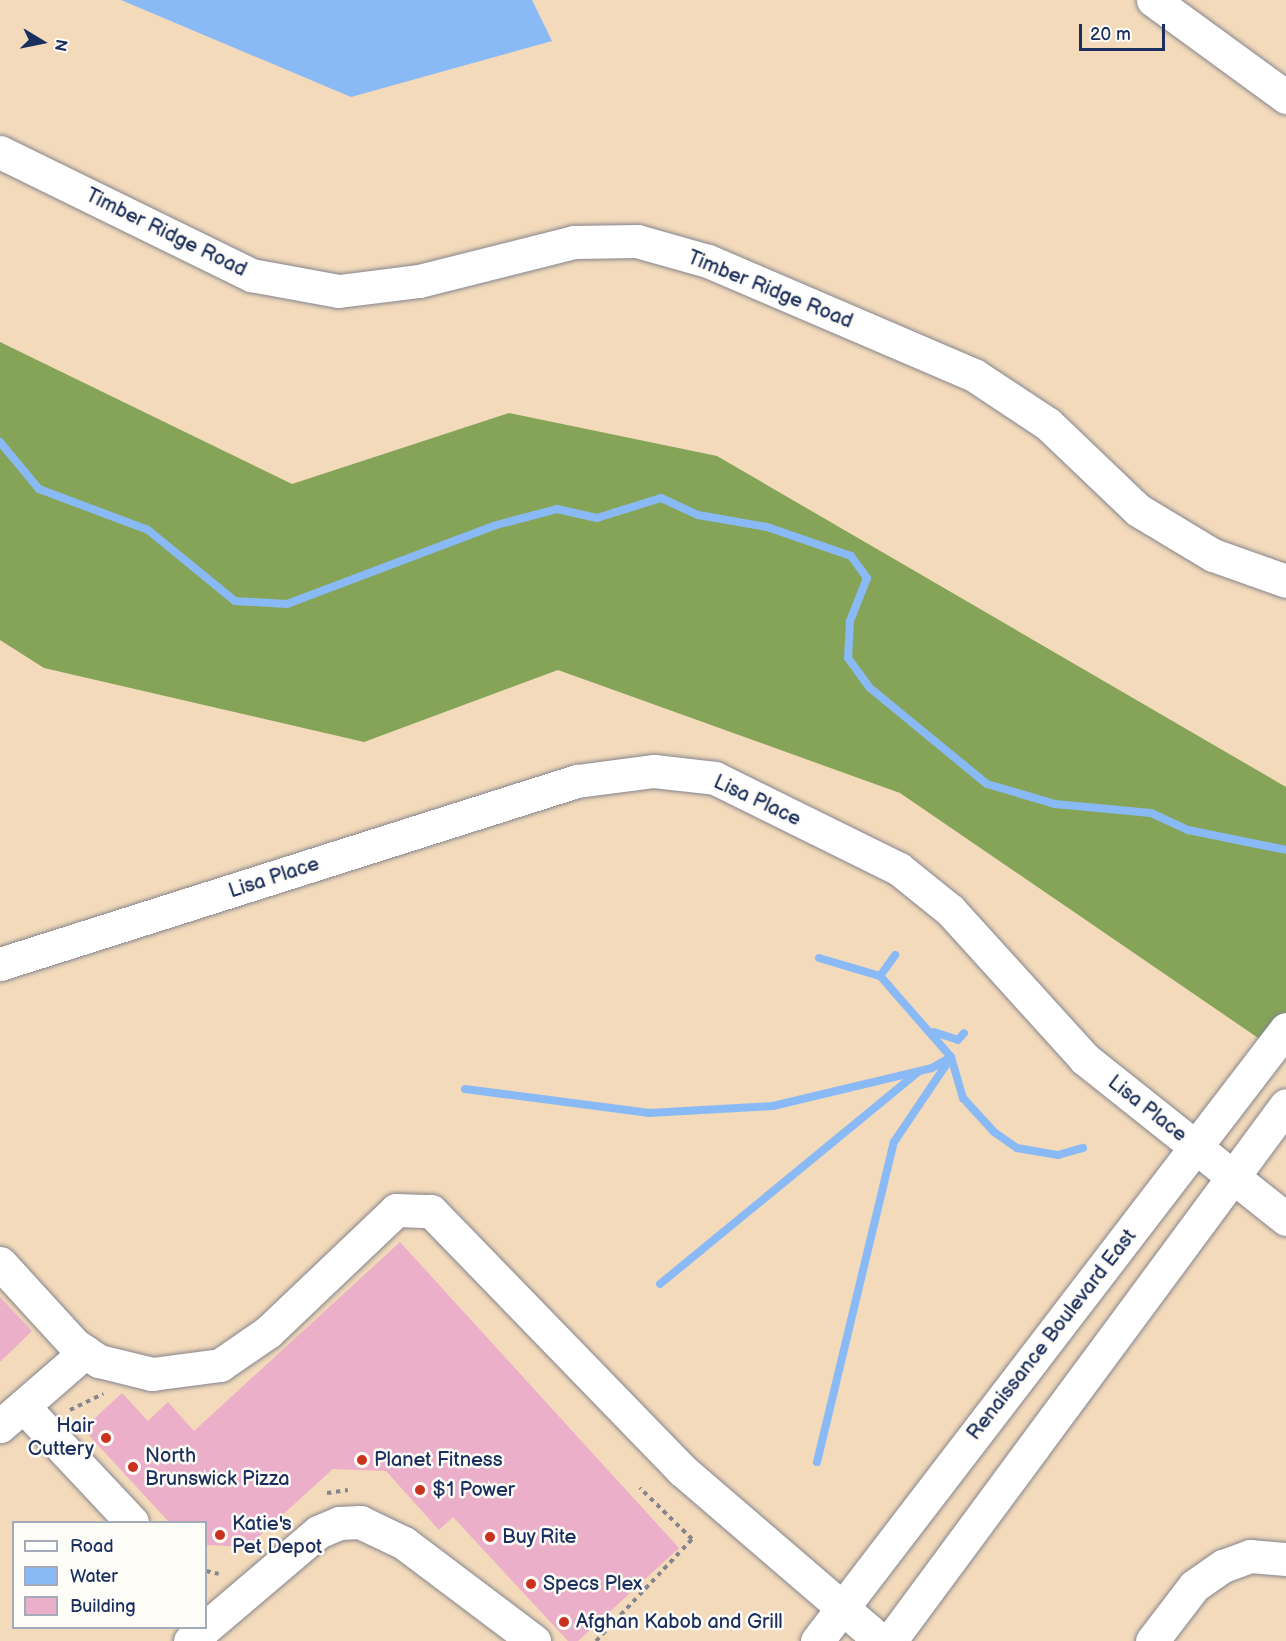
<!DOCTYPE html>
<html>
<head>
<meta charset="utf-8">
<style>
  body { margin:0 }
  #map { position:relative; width:1286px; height:1641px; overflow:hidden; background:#f2dabb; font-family:"Balsamiq Sans",sans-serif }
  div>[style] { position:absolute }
  .forest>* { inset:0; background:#85a457 }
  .water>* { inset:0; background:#8abaf6 }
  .stream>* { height:8px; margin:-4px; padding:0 4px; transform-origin:4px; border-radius:4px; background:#8abaf6 }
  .building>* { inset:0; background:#ecafc9 }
  .path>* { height:4px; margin-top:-2px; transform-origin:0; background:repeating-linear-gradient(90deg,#86848c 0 4.5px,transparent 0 9px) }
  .roads { filter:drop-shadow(0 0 2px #86848c) drop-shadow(0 0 2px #86848c) }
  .minor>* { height:33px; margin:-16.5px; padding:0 16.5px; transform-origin:16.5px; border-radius:16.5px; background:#fff }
  .dots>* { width:16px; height:16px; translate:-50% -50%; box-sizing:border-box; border:3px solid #fdfcf7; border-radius:50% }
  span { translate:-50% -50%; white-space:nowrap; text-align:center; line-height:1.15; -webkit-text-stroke:5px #fdfcf7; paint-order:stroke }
  .street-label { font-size:20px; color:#1b2f5e }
  .poi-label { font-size:20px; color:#1b2f5e }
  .right { translate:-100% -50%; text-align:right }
  .left { translate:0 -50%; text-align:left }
  .legend { position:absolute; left:12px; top:1521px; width:195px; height:108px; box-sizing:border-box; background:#fdfcf7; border:2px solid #a3aaba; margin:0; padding:8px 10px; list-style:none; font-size:18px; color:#1b2f5e }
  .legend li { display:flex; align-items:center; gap:12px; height:30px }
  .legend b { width:30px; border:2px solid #a3aaba }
  .north { position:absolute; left:12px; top:12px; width:60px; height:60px; -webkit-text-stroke:4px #fdfcf7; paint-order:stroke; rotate:100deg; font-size:16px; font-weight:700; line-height:24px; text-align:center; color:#1b2f5e }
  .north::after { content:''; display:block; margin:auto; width:21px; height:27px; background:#1b2f5e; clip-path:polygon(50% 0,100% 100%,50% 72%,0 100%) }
  .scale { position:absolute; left:1079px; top:24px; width:86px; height:27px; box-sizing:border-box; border:3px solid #1b2f5e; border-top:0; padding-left:8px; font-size:18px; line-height:21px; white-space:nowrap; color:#1b2f5e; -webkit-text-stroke:4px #fdfcf7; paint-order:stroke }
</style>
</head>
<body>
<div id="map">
  <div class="forest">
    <i style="clip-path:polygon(0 342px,292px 484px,509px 413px,717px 456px,1286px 787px,1286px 1057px,900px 793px,558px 670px,364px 742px,44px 668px,0 640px)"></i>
  </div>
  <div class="water">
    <i style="clip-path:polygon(121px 0,532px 0,552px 41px,351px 97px)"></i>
  </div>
  <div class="stream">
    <i style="left:0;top:442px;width:61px;rotate:50.3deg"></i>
    <i style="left:39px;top:489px;width:116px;rotate:20.6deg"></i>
    <i style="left:148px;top:530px;width:112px;rotate:39.2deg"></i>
    <i style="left:235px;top:601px;width:52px;rotate:3.3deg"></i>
    <i style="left:287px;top:604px;width:220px;rotate:-20.7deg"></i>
    <i style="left:493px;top:526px;width:66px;rotate:-14.9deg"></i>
    <i style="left:557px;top:509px;width:41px;rotate:12.7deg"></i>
    <i style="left:597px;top:518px;width:67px;rotate:-17.4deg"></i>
    <i style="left:661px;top:498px;width:41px;rotate:24.7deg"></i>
    <i style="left:698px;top:515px;width:70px;rotate:9.9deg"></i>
    <i style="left:767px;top:527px;width:89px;rotate:19deg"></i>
    <i style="left:851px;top:556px;width:27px;rotate:54deg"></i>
    <i style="left:867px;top:578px;width:46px;rotate:111.6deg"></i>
    <i style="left:850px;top:621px;width:37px;rotate:93deg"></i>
    <i style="left:848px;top:658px;width:37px;rotate:54deg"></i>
    <i style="left:870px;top:688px;width:151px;rotate:39.4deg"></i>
    <i style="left:987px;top:784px;width:71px;rotate:16.4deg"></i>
    <i style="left:1055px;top:804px;width:96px;rotate:5.4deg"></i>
    <i style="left:1151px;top:813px;width:41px;rotate:24.7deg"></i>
    <i style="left:1188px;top:830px;width:100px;rotate:11.5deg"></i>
    <i style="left:819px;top:958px;width:64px;rotate:16.4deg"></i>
    <i style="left:934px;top:1032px;width:25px;rotate:18deg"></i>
    <i style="left:958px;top:1040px;width:9px;rotate:-49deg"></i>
    <i style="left:951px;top:1057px;width:43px;rotate:73.7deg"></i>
    <i style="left:963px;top:1098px;width:46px;rotate:47.6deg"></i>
    <i style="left:994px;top:1132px;width:28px;rotate:35deg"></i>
    <i style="left:1017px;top:1148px;width:42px;rotate:9.7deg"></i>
    <i style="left:1058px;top:1155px;width:26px;rotate:-16deg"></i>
    <i style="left:465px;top:1089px;width:186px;rotate:7.4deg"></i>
    <i style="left:649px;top:1113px;width:124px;rotate:-3.2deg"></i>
    <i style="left:773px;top:1106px;width:163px;rotate:-13.4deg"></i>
    <i style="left:932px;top:1068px;width:22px;rotate:-30deg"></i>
    <i style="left:951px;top:1057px;width:108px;rotate:-131.2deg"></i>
    <i style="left:880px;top:976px;width:26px;rotate:-54deg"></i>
    <i style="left:660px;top:1284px;width:333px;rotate:-39.4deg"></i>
    <i style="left:817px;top:1462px;width:329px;rotate:-76.5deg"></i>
    <i style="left:894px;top:1142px;width:100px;rotate:-56deg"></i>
  </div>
  <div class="building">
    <i style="clip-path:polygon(400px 1242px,679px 1548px,578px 1641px,568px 1641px,453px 1517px,439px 1530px,386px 1471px,333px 1469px,247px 1547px,206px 1545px,206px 1522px,169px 1522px,83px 1429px,122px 1393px,148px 1421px,168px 1402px,194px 1431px)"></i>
    <i style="clip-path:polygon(0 1297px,32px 1331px,0 1362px)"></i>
  </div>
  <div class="path">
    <i style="left:70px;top:1410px;width:37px;rotate:-26deg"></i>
    <i style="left:327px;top:1493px;width:21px;rotate:-8deg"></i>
    <i style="left:206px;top:1571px;width:13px;rotate:13deg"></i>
    <i style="left:596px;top:1641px;width:140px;rotate:-46.7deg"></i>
    <i style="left:692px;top:1539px;width:73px;rotate:-135.6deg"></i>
  </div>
  <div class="roads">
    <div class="minor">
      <i style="left:1153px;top:0;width:165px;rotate:36.1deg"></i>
      <i style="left:0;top:152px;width:280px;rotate:26.1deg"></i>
      <i style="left:251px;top:275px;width:89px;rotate:10.3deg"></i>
      <i style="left:339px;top:291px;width:81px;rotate:-7.1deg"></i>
      <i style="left:419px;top:281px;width:160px;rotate:-14.1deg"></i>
      <i style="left:574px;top:242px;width:63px;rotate:-0.9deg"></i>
      <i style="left:637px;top:241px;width:74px;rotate:15.7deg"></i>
      <i style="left:708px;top:261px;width:289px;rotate:23.2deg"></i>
      <i style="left:974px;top:375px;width:89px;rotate:33.5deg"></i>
      <i style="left:1048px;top:424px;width:124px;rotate:43.7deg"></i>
      <i style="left:1138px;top:510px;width:87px;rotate:31deg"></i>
      <i style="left:1213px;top:555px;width:77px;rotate:19.6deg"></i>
      <i style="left:0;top:964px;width:605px;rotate:-17.6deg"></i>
      <i style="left:577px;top:781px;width:78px;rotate:-7.4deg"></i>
      <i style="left:654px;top:771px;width:61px;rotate:6.5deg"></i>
      <i style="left:715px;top:778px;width:205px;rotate:26.3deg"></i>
      <i style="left:899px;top:869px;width:65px;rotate:38.8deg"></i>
      <i style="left:950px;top:910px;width:201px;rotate:47.8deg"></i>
      <i style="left:1085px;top:1059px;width:257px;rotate:38.5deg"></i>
      <i style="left:0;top:1263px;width:111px;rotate:47.6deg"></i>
      <i style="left:75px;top:1345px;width:29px;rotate:34deg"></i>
      <i style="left:99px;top:1361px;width:55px;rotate:13.8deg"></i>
      <i style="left:152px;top:1374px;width:69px;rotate:-7.5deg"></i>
      <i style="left:220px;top:1365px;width:58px;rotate:-34.5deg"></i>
      <i style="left:268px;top:1332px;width:177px;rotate:-43.6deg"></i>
      <i style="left:396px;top:1210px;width:35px;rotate:2deg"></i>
      <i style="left:431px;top:1211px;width:361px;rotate:45.9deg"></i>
      <i style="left:682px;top:1470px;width:262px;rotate:40.7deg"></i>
      <i style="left:23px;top:1406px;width:159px;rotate:46.8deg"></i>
      <i style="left:0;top:1426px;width:113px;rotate:-41deg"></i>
      <i style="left:190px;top:1641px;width:168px;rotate:-40.4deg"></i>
      <i style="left:318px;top:1532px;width:23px;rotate:-23deg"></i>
      <i style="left:339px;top:1523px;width:21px;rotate:-3deg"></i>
      <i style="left:360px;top:1522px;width:49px;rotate:25.5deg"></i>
      <i style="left:404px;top:1543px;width:163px;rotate:37deg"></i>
      <i style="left:817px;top:1641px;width:771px;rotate:-52.54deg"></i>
      <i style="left:890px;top:1641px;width:666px;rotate:-53.54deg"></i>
      <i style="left:1152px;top:1641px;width:69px;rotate:-52.6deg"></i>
      <i style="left:1194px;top:1586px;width:35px;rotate:-35deg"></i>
      <i style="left:1223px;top:1566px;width:29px;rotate:-20deg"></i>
      <i style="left:1250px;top:1556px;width:36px;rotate:5deg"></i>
    </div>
  </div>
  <div class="dots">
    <i style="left:106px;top:1438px;background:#c8321e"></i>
    <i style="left:362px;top:1460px;background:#c8321e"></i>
    <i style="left:133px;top:1467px;background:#c8321e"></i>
    <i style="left:420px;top:1490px;background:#c8321e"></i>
    <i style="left:220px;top:1535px;background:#c8321e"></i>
    <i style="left:490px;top:1537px;background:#c8321e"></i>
    <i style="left:531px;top:1584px;background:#c8321e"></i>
    <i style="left:564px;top:1622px;background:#c8321e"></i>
  </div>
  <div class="street-label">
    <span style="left:166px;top:233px;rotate:26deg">Timber Ridge Road</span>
    <span style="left:770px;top:290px;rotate:22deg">Timber Ridge Road</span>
    <span style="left:757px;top:801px;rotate:25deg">Lisa Place</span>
    <span style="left:274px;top:878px;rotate:-18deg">Lisa Place</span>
    <span style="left:1147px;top:1109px;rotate:38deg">Lisa Place</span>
    <span style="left:1052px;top:1335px;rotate:-52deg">Renaissance Boulevard East</span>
  </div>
  <div class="poi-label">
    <span class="right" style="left:94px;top:1438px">Hair<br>Cuttery</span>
    <span class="left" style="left:145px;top:1468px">North<br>Brunswick Pizza</span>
    <span class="left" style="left:374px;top:1460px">Planet Fitness</span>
    <span class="left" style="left:432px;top:1490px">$1 Power</span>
    <span class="left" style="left:232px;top:1536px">Katie's<br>Pet Depot</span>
    <span class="left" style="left:502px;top:1537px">Buy Rite</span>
    <span class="left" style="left:543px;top:1584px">Specs Plex</span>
    <span class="left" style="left:576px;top:1622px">Afghan Kabob and Grill</span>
  </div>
  <ul class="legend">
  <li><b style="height:8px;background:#fff"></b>Road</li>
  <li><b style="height:16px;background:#8abaf6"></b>Water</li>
  <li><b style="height:16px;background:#ecafc9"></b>Building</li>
  </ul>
  <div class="north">N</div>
  <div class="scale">20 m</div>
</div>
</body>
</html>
